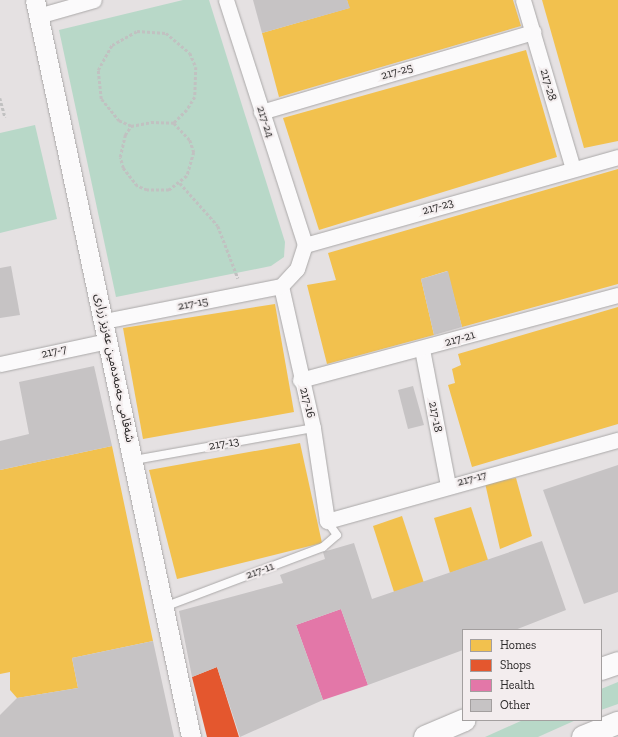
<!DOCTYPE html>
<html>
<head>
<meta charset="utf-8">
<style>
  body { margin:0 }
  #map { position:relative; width:618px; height:737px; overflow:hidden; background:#e5e1e2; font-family:"Zilla Slab","Noto Sans Arabic",serif }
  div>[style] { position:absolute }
  .green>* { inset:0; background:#b8d8c8 }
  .homes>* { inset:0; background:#f2c14e }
  .shops>* { inset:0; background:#e4572e }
  .health>* { inset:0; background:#e377a8 }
  .building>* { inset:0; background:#c6c3c4 }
  .path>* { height:2.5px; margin-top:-1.25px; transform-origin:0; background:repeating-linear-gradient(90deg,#c1c1c1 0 3px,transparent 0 5px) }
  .roads { filter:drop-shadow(0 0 1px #aaa8a8) drop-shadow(0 0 1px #aaa8a8) }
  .service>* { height:8px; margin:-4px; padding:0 4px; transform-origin:4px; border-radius:4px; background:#fbfafb }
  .minor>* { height:15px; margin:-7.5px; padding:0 7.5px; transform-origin:7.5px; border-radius:7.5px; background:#fbfafb }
  .tertiary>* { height:19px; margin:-9.5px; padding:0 9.5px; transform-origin:9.5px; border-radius:9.5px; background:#fbfafb }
  .trunk>* { height:22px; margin:-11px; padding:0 11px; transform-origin:11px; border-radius:11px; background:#fbfafb }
  span { translate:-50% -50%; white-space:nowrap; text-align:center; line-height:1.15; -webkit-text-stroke:4px #f3edee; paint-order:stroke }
  .street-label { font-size:12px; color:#2b2929 }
  .legend { position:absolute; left:462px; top:629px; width:140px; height:92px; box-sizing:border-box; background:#f3edee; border:1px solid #a39f9f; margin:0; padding:5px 7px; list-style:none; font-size:12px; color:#2b2929 }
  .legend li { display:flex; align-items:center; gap:8px; height:20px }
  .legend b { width:20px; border:1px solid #a39f9f }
</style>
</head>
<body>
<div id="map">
  <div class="green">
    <i style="clip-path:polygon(183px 0,209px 0,285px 242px,284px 257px,271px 266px,116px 297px,59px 30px)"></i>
    <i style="clip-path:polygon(35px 125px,57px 219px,0 233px,0 133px)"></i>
    <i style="clip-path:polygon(618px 682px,618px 704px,601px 710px,601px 689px)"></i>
    <i style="clip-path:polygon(523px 720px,576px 720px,538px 737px,485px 737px)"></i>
  </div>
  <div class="homes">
    <i style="clip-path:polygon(347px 0,513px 0,521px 26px,279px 97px,262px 33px,349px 8px)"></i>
    <i style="clip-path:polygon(542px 0,618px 0,618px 141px,584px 148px)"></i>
    <i style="clip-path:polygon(526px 50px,557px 157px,319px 230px,283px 118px)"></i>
    <i style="clip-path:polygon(618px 169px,618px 284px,462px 327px,447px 271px,421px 279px,434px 335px,327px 364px,307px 285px,336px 280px,328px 253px)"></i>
    <i style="clip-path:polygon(275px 304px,294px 412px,143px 439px,123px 328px)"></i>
    <i style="clip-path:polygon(618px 307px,618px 424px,472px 467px,448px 385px,455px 383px,452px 369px,461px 365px,458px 354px)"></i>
    <i style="clip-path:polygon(300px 443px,322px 543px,177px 579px,149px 470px)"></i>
    <i style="clip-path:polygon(112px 446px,153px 641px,72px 658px,78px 688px,17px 698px,10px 690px,10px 672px,0 674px,0 470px)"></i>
    <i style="clip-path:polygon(516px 478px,532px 536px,500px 549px,485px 483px)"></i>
    <i style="clip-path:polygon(471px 507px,488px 560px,450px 573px,434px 518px)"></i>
    <i style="clip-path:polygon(402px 516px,424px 583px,394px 592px,373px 526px)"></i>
  </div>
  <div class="shops">
    <i style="clip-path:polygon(217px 667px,239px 737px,207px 737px,192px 677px)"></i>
  </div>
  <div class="health">
    <i style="clip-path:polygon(341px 609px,368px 685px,323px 700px,296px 625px)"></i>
  </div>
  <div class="building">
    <i style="clip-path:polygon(253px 0,347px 0,350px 8px,262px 33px)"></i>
    <i style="clip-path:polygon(11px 266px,20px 315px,0 318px,0 268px)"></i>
    <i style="clip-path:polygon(448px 271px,462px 327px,434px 335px,421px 279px)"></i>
    <i style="clip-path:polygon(94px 366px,112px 446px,0 470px,0 441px,29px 434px,19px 382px)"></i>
    <i style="clip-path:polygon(413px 386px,424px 425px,408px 429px,398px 390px)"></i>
    <i style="clip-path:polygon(618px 465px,618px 592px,584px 604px,543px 490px)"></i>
    <i style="clip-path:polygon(542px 541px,566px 610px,515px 630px,463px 630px,463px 650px,368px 685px,341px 609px,296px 625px,323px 700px,240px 737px,217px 667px,192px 677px,179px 611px,283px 583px,280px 575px,325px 559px,323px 552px,354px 543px,372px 599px)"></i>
    <i style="clip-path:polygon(153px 641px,174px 737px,0 737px,0 715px,17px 698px,78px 688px,72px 658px)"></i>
  </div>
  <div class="path">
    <i style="left:0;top:98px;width:20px;rotate:75deg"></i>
    <i style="left:151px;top:122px;width:23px;rotate:2deg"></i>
    <i style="left:174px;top:123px;width:23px;rotate:47deg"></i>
    <i style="left:190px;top:140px;width:13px;rotate:72deg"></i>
    <i style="left:194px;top:152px;width:25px;rotate:106deg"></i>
    <i style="left:187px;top:176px;width:23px;rotate:142deg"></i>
    <i style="left:169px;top:190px;width:22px;rotate:180deg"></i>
    <i style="left:147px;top:190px;width:11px;rotate:-158deg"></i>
    <i style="left:137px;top:186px;width:23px;rotate:-128deg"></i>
    <i style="left:123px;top:168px;width:11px;rotate:-105deg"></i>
    <i style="left:120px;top:157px;width:23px;rotate:-77deg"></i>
    <i style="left:125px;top:135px;width:11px;rotate:-56deg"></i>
    <i style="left:131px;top:126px;width:20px;rotate:-11deg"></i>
    <i style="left:131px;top:126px;width:13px;rotate:-157deg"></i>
    <i style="left:119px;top:121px;width:28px;rotate:-129deg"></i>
    <i style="left:101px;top:99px;width:29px;rotate:-96deg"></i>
    <i style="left:98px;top:70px;width:29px;rotate:-61deg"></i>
    <i style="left:112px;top:45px;width:29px;rotate:-29deg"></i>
    <i style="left:137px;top:31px;width:29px;rotate:4deg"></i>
    <i style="left:166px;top:33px;width:31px;rotate:40deg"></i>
    <i style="left:190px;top:53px;width:15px;rotate:67deg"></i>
    <i style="left:196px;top:67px;width:30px;rotate:92deg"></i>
    <i style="left:195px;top:97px;width:15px;rotate:122deg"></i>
    <i style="left:187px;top:110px;width:18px;rotate:135deg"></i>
    <i style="left:180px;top:183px;width:57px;rotate:48.5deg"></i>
    <i style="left:218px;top:226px;width:56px;rotate:69deg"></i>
  </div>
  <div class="roads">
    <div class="service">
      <i style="left:134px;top:460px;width:182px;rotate:-10.1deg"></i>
      <i style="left:164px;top:607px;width:170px;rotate:-20.7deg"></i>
      <i style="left:323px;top:547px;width:18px;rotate:-41deg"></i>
      <i style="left:337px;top:535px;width:17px;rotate:-126deg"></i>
    </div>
    <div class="minor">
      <i style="left:226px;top:0;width:257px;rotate:72.1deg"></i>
      <i style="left:523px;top:0;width:176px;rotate:73.5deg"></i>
      <i style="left:38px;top:16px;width:58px;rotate:-15.9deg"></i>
      <i style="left:261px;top:112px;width:284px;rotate:-16.4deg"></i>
      <i style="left:305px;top:245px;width:325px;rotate:-15.7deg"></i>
      <i style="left:281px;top:286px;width:146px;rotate:77.3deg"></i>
      <i style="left:313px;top:428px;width:94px;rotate:81.4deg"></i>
      <i style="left:327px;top:521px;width:302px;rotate:-15.6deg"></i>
      <i style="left:104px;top:321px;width:180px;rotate:-11.2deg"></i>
      <i style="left:281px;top:286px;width:23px;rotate:-47deg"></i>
      <i style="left:297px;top:269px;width:25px;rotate:-72deg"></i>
      <i style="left:422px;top:349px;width:138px;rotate:79.2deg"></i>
      <i style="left:0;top:364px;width:109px;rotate:-12.1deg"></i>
      <i style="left:300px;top:380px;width:329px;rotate:-15deg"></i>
    </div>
    <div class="tertiary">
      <i style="left:35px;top:0;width:753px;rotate:78.05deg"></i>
    </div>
    <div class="trunk">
      <i style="left:601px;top:669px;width:18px;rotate:-19deg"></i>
      <i style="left:425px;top:737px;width:43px;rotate:-23deg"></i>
      <i style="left:583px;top:737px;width:38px;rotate:-22deg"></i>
    </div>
  </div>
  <div class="street-label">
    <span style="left:397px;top:72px;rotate:-16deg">217-25</span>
    <span style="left:548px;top:85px;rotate:74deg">217-28</span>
    <span style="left:265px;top:122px;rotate:72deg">217-24</span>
    <span style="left:438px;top:207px;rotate:-16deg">217-23</span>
    <span style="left:193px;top:304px;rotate:-11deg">217-15</span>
    <span style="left:460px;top:339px;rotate:-16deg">217-21</span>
    <span style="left:54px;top:352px;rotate:-13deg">217-7</span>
    <span style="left:114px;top:368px;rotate:78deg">شەقامی حەمەدەمین عەزیز زراری</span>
    <span style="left:307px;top:403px;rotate:75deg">217-16</span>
    <span style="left:435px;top:417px;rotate:79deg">217-18</span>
    <span style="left:224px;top:444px;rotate:-10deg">217-13</span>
    <span style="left:472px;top:479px;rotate:-15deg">217-17</span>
    <span style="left:260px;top:571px;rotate:-20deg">217-11</span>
  </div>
  <ul class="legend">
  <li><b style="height:11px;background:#f2c14e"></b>Homes</li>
  <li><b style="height:11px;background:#e4572e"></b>Shops</li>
  <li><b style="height:11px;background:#e377a8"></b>Health</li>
  <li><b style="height:11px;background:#c6c3c4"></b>Other</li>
  </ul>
</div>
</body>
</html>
